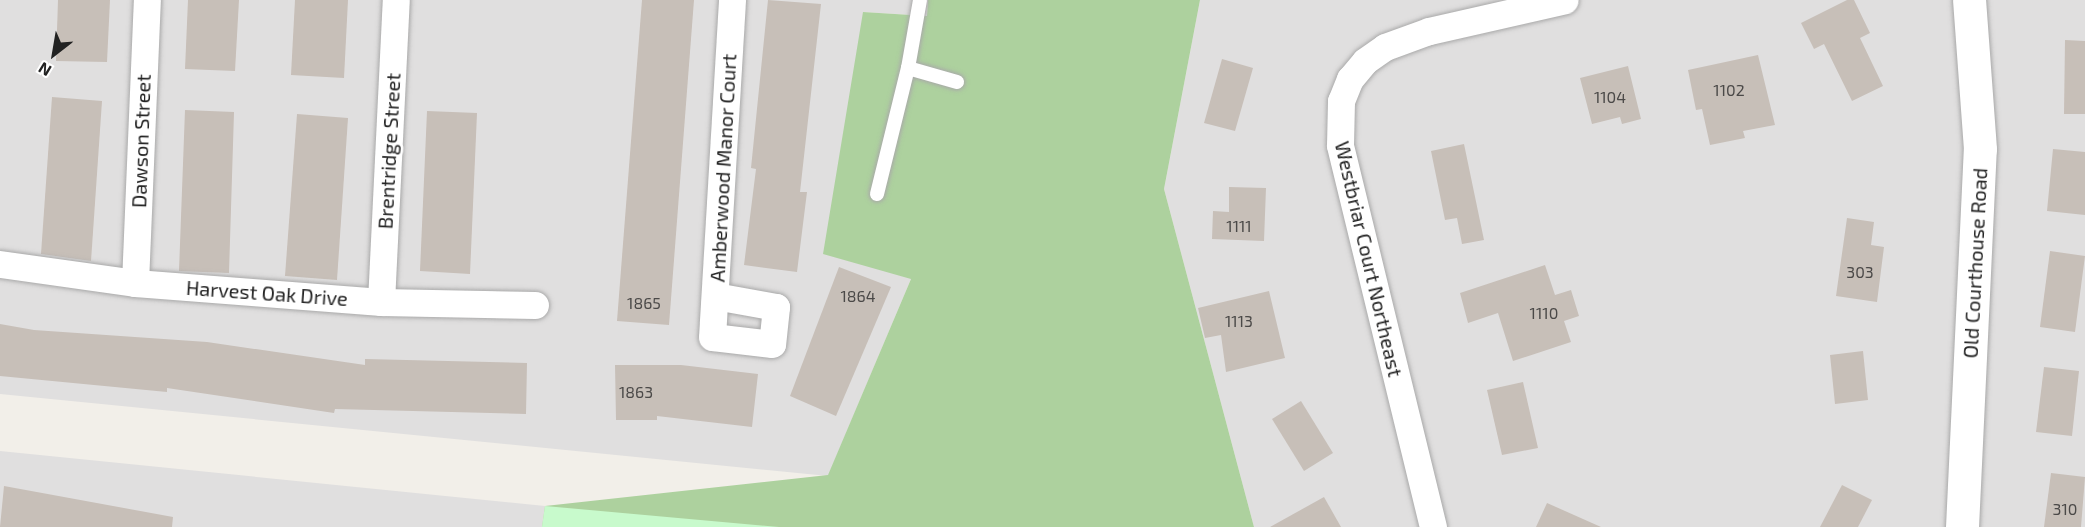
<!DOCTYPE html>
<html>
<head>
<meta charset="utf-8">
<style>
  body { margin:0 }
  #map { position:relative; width:2085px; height:527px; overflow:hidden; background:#f2efe9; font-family:"Exo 2",sans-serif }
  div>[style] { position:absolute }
  .residential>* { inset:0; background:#e0dfdf }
  .forest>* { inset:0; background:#add19e }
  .park>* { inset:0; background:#c8facc }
  .building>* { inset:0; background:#c7bfb8 }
  .roads { filter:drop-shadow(0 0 2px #a9a9a9) drop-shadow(0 0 2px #a9a9a9) }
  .service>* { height:14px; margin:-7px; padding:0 7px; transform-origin:7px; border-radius:7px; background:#fff }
  .minor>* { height:27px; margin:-13.5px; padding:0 13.5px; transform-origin:13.5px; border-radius:13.5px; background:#fff }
  .tertiary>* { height:33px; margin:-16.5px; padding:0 16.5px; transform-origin:16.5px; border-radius:16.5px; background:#fff }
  span { translate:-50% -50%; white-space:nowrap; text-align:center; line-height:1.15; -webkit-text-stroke:5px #fff; paint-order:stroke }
  .number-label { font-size:16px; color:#4b4948 }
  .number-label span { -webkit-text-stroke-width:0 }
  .street-label { font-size:20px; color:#222 }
  .north { position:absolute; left:24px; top:24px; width:60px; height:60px; -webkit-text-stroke:4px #fff; paint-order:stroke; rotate:211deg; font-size:16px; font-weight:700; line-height:24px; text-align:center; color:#222 }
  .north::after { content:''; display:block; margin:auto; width:21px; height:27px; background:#222; clip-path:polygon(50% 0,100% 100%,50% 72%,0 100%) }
</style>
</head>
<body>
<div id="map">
  <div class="residential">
    <i style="clip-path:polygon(0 0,928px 0,927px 16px,863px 12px,911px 279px,828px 476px,0 394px)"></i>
    <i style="clip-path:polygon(1200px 0,2085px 0,2085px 527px,1254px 527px,1164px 189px)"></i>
    <i style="clip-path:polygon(0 451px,545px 506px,542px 527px,0 527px)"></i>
  </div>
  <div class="forest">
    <i style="clip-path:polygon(928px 0,1200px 0,1164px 189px,1254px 527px,542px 527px,545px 506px,828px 475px,911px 279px,823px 254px,863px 12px,927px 16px)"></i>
  </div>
  <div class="park">
    <i style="clip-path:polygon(545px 506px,779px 527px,542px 527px)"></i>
  </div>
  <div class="building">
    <i style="clip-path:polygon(58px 0,110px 0,107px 62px,56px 61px)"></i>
    <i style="clip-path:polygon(188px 0,239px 0,235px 71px,185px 69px)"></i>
    <i style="clip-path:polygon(295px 0,348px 0,344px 78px,291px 75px)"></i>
    <i style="clip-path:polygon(642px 0,694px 0,669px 325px,617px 321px)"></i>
    <i style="clip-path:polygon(768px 0,821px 4px,800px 192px,807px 192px,797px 272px,744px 265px,756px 169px,751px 168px)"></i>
    <i style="clip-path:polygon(1847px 0,1854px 0,1870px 33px,1860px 38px,1883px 86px,1852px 101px,1824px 44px,1814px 49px,1801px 23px)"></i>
    <i style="clip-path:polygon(2065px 40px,2085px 41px,2085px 114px,2064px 114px)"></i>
    <i style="clip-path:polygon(1758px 55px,1775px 125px,1743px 131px,1745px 138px,1710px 145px,1702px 109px,1696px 110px,1688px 70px)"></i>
    <i style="clip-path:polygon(1222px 59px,1253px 68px,1235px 131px,1204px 123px)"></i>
    <i style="clip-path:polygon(1628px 66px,1641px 119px,1622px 124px,1620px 117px,1592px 124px,1580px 78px)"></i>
    <i style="clip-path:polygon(52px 97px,102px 101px,91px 261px,41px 254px)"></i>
    <i style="clip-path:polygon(185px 110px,234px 112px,229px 273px,179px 271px)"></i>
    <i style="clip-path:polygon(427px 111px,477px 113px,470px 274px,420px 271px)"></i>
    <i style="clip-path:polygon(297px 114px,348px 118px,337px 280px,285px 276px)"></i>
    <i style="clip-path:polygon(1464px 144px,1484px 240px,1462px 244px,1457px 218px,1445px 220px,1431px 151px)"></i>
    <i style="clip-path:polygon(2053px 149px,2085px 152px,2085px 215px,2047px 211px)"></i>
    <i style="clip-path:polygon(1229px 187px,1266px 188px,1264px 241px,1212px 239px,1213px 211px,1229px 212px)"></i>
    <i style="clip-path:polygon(1847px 218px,1874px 222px,1871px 245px,1884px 247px,1877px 302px,1836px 296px)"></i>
    <i style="clip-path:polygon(2050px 251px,2085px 256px,2075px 332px,2040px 327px)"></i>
    <i style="clip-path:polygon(1545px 265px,1555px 295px,1571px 290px,1579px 316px,1564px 321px,1571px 342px,1513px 361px,1498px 313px,1468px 323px,1460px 293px)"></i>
    <i style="clip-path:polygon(839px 267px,891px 287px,836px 416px,790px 396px)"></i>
    <i style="clip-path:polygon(1269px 291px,1285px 358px,1226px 372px,1221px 335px,1205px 338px,1198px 308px)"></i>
    <i style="clip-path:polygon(0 324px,34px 330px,207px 342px,365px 365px,365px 359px,527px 363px,526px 414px,335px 409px,334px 413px,167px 388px,167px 392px,0 376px)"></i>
    <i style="clip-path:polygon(1863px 351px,1868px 400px,1835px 404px,1830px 355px)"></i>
    <i style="clip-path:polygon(615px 365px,681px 365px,758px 374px,752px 427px,657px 416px,657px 420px,616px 420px)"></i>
    <i style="clip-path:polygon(2044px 367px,2079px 371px,2072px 436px,2036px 432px)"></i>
    <i style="clip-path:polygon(1523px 382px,1538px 448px,1502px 455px,1487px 390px)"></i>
    <i style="clip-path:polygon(1301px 401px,1333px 453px,1304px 471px,1272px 419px)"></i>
    <i style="clip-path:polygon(2051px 473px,2085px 477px,2081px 527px,2044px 527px)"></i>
    <i style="clip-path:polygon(1842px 485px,1872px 500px,1858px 527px,1820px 527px)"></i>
    <i style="clip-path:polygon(4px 486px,173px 517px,172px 527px,0 527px)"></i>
    <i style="clip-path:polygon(1324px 497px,1341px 527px,1270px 527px)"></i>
    <i style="clip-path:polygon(1547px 503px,1601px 527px,1536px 527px)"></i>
  </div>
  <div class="roads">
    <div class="service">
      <i style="left:920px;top:0;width:69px;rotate:100deg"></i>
      <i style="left:908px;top:68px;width:51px;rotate:15.9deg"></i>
      <i style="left:877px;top:194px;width:130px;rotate:-76.2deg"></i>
    </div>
    <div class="minor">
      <i style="left:0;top:264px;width:136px;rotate:8deg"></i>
      <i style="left:135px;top:283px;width:247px;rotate:4.4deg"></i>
      <i style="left:381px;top:302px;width:154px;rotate:1.1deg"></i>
      <i style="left:135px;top:283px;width:283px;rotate:-87.6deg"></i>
      <i style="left:715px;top:296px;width:62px;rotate:10.2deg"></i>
      <i style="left:776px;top:307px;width:37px;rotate:96deg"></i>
      <i style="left:772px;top:344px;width:60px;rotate:-173.3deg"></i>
      <i style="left:712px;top:337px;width:338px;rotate:-86.6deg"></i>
      <i style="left:381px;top:302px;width:302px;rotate:-87.2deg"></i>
      <i style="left:1433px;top:527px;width:393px;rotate:-103.7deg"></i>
      <i style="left:1340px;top:145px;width:44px;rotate:-88.7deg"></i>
      <i style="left:1341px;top:101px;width:24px;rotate:-68deg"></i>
      <i style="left:1350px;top:79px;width:23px;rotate:-50deg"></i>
      <i style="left:1365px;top:61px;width:24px;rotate:-35deg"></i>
      <i style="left:1385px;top:47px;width:47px;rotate:-20deg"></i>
      <i style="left:1429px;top:31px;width:139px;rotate:-12.8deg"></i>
    </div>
    <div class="tertiary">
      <i style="left:1962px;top:527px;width:378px;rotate:-87.3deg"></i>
      <i style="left:1980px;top:149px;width:149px;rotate:-94.2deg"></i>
    </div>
  </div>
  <div class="number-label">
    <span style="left:1729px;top:90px">1102</span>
    <span style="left:1610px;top:97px">1104</span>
    <span style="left:1239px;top:226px">1111</span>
    <span style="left:1860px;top:272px">303</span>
    <span style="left:858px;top:296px">1864</span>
    <span style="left:644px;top:303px">1865</span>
    <span style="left:1544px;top:313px">1110</span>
    <span style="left:1239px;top:321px">1113</span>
    <span style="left:636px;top:392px">1863</span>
    <span style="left:2065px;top:509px">310</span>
  </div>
  <div class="street-label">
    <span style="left:141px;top:141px;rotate:-88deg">Dawson Street</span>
    <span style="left:389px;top:151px;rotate:-87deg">Brentridge Street</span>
    <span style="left:723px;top:168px;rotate:-87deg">Amberwood Manor Court</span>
    <span style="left:1369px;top:259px;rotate:77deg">Westbriar Court Northeast</span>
    <span style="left:1975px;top:263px;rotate:-87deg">Old Courthouse Road</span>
    <span style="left:267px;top:293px;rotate:4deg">Harvest Oak Drive</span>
  </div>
  <div class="north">N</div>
</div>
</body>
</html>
